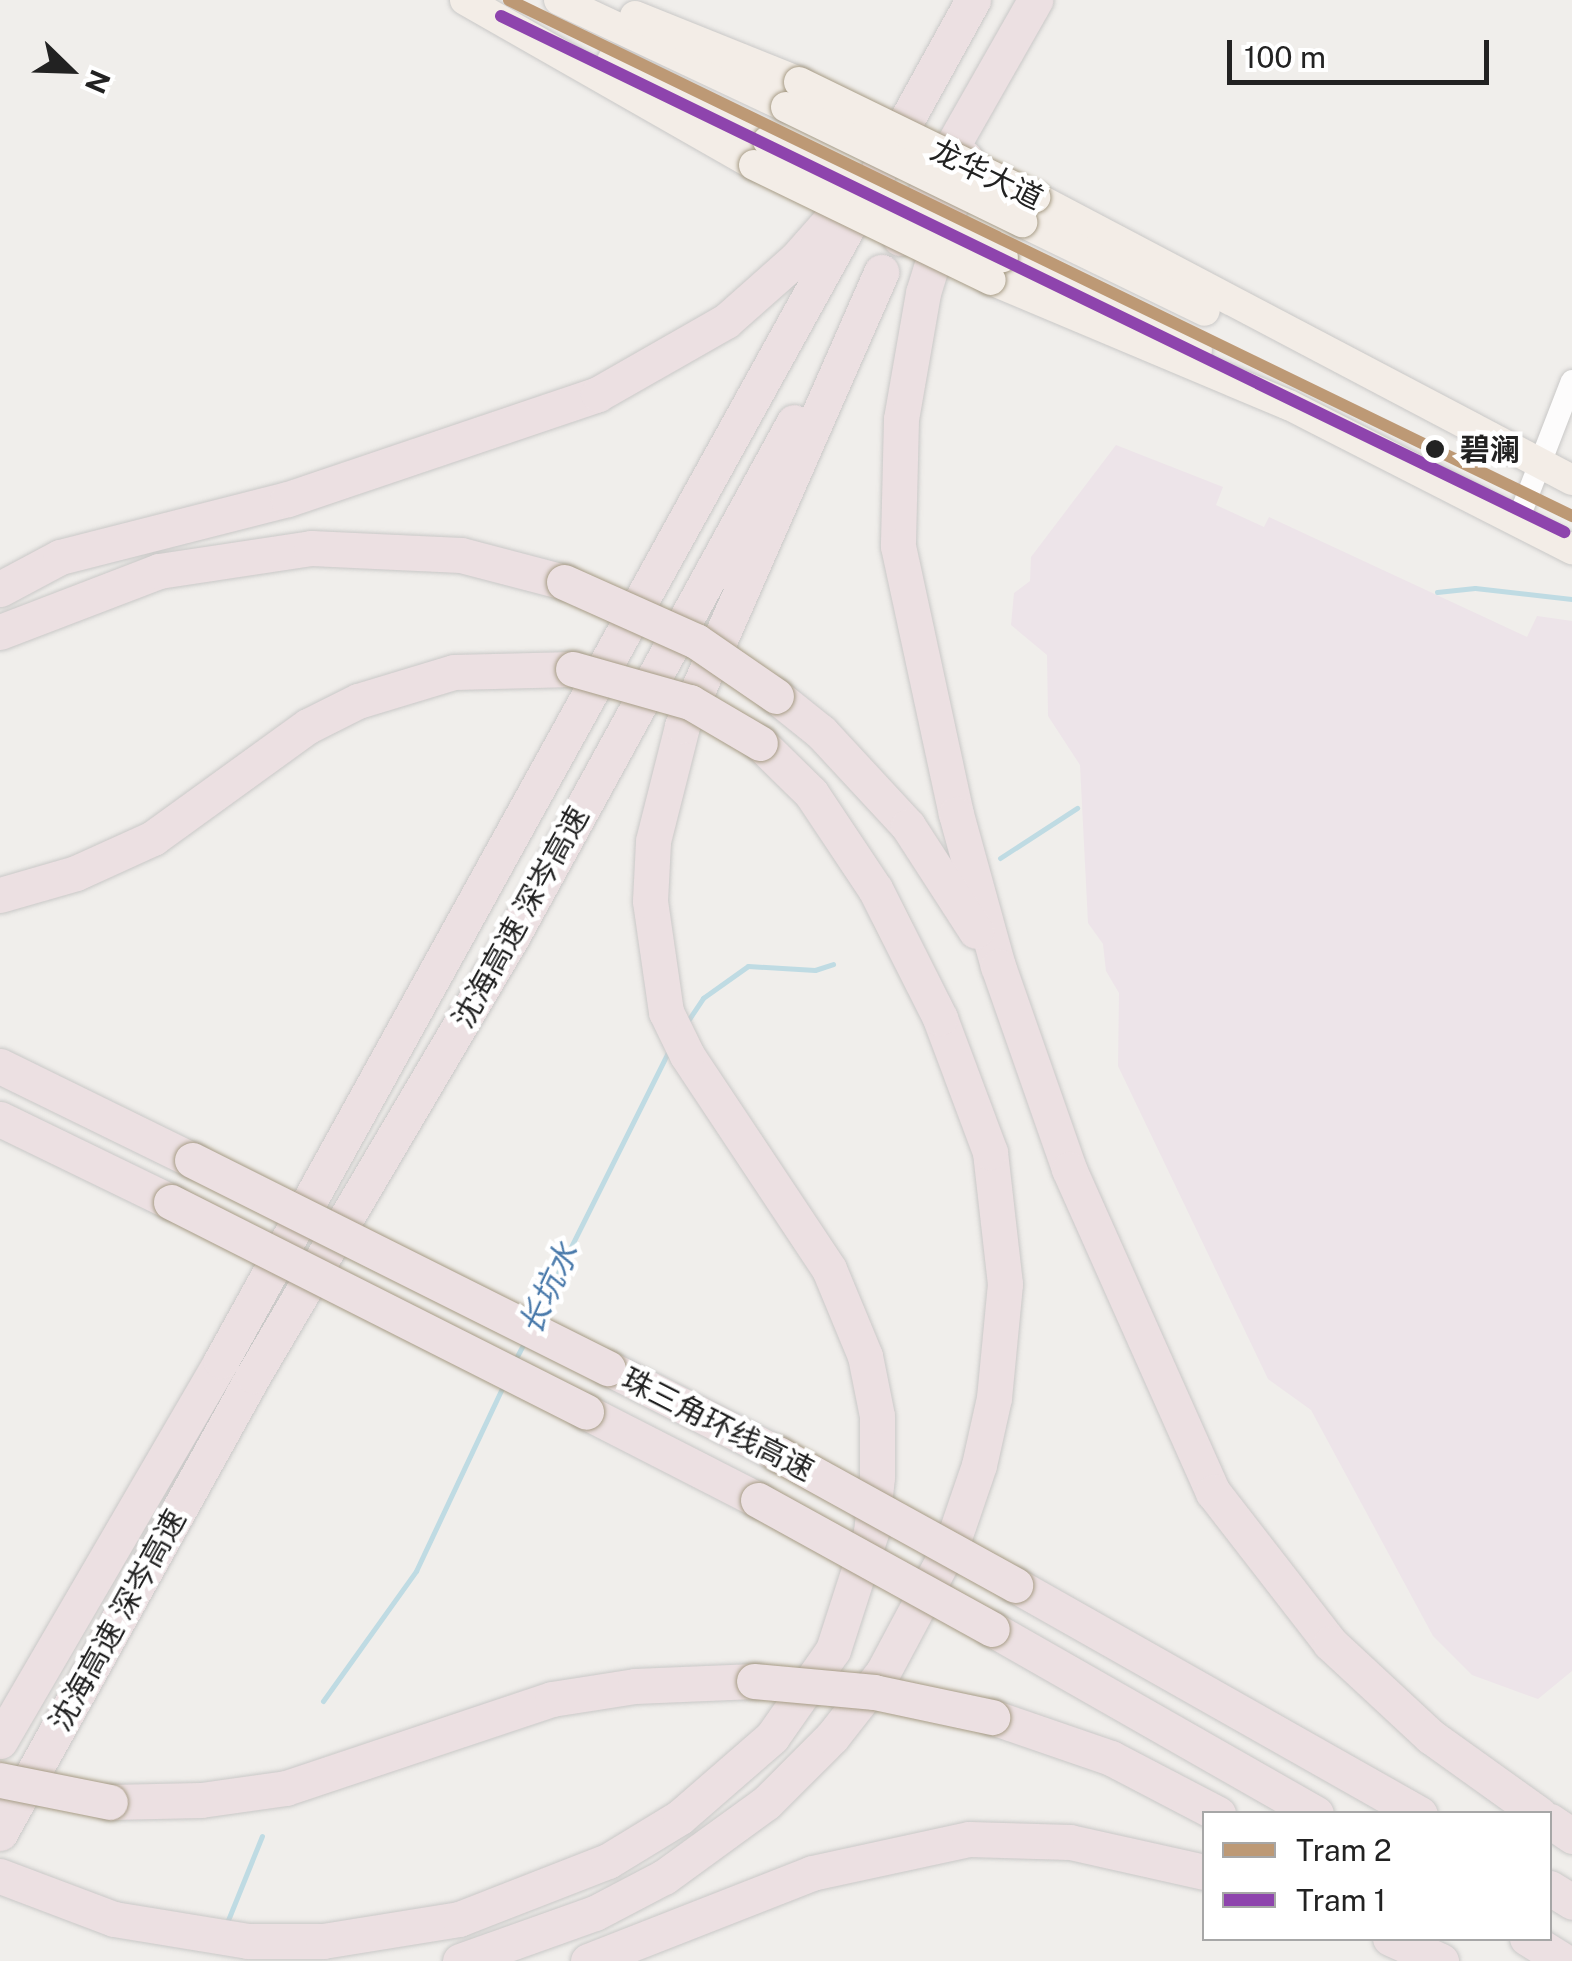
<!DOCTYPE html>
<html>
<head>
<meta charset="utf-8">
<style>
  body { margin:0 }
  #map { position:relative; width:1572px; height:1961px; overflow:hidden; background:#f0eeeb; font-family:"Public Sans","Noto Sans SC",sans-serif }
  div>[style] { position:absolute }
  .industrial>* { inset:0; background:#ede4e9 }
  .stream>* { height:5px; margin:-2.5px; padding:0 2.5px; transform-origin:2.5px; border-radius:2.5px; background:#bfdbe3 }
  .roads { filter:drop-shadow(0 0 2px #c9c8c7) drop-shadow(0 0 2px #c9c8c7) }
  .minor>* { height:22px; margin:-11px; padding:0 11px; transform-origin:11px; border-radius:11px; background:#fdfcfc }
  .major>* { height:30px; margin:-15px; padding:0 15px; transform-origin:15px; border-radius:15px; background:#f3ede7 }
  .highway>* { height:35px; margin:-17.5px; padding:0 17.5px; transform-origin:17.5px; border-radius:17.5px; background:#ece0e2 }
  .bridges { filter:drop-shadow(0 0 2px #a79c86) drop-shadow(0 0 2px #a79c86) }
  .major-bridge>* { height:30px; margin:-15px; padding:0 15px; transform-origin:15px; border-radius:15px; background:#f3ede7 }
  .highway-bridge>* { height:35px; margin:-17.5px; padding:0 17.5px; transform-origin:17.5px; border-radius:17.5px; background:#ece0e2 }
  .tram-1>* { height:12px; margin:-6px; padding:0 6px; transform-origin:6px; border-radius:6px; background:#bd9975 }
  .tram-2>* { height:12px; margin:-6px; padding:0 6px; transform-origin:6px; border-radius:6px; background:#8e44ad }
  .dots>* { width:28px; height:28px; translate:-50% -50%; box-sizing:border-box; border:5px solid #fff; border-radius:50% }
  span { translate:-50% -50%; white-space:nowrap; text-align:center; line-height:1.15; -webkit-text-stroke:9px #fff; paint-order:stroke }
  .street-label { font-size:30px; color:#222 }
  .stop-label { font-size:30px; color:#222; font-weight:700 }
  .left { translate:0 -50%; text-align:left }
  .water-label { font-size:32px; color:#4a7aab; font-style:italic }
  .legend { position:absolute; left:1202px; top:1811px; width:350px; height:130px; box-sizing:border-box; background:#fff; border:2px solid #a7a7a7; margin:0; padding:12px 18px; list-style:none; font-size:30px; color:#222 }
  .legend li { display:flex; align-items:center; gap:20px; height:50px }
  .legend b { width:50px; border:2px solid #a7a7a7 }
  .north { position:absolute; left:20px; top:20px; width:100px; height:100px; -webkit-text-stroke:8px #fff; paint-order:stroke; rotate:113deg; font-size:28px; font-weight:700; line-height:40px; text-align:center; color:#222 }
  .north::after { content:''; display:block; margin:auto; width:35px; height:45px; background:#222; clip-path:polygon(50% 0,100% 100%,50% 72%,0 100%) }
  .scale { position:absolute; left:1227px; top:40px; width:262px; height:45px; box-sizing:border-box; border:5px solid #222; border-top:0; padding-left:12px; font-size:30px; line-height:35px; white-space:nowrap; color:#222; -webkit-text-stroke:8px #fff; paint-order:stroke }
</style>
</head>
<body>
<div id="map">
  <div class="industrial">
    <i style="clip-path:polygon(1116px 445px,1223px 487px,1216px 505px,1264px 527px,1269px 517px,1527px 637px,1537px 616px,1572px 621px,1572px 1671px,1538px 1699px,1472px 1675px,1433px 1636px,1311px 1410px,1268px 1379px,1118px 1066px,1119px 993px,1106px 971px,1103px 944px,1088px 923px,1080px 765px,1048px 716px,1047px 655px,1011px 625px,1014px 593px,1030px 581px,1031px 557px)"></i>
  </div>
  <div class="stream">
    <i style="left:1437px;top:592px;width:38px;rotate:-6deg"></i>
    <i style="left:1475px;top:588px;width:98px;rotate:6.5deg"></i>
    <i style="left:1000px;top:858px;width:92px;rotate:-33deg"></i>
    <i style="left:687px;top:1022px;width:29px;rotate:-56deg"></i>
    <i style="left:703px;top:998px;width:55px;rotate:-35.4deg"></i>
    <i style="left:748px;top:966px;width:67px;rotate:3.4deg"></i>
    <i style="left:815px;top:970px;width:19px;rotate:-18deg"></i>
    <i style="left:537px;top:1315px;width:298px;rotate:-63.5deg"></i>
    <i style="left:515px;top:1360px;width:24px;rotate:-62deg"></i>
    <i style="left:323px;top:1701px;width:160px;rotate:-54.4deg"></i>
    <i style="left:416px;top:1571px;width:207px;rotate:-64.8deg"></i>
    <i style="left:226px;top:1925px;width:96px;rotate:-68deg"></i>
  </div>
  <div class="roads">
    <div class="minor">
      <i style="left:1518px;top:520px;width:149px;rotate:-68.8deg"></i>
    </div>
    <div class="major">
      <i style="left:465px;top:0;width:333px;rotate:29.7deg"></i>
      <i style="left:559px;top:0;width:251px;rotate:25.2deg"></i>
      <i style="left:635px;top:16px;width:177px;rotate:21.9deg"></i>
      <i style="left:612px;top:61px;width:175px;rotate:27.1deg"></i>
      <i style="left:1035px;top:197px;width:607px;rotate:27.79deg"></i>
      <i style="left:1022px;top:222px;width:203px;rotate:25.9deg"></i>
      <i style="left:1003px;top:257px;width:215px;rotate:25.6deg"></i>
      <i style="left:991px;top:280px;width:323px;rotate:22.8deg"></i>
      <i style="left:1289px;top:405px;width:318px;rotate:27deg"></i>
    </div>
    <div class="highway">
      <i style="left:965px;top:158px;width:141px;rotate:107.3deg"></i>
      <i style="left:923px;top:293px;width:128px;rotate:99.9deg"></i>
      <i style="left:901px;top:419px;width:127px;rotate:91.4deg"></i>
      <i style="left:898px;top:546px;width:274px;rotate:77.8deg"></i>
      <i style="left:956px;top:814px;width:158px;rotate:74.6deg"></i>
      <i style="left:998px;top:966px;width:215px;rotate:70.7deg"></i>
      <i style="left:1069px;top:1169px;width:354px;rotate:66deg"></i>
      <i style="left:1213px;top:1492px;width:191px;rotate:52.2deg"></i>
      <i style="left:1330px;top:1643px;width:137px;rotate:42.9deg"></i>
      <i style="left:1430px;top:1736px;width:134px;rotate:35.6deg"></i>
      <i style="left:900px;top:238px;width:274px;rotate:-60.4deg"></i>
      <i style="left:0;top:589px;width:68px;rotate:-28.1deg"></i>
      <i style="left:60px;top:557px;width:235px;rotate:-14.3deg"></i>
      <i style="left:288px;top:499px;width:327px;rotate:-18.7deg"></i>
      <i style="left:598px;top:394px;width:147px;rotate:-29.7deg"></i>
      <i style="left:726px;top:321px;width:94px;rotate:-41.5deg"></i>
      <i style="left:796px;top:259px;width:69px;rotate:-48.5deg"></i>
      <i style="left:0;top:632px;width:170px;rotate:-21deg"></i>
      <i style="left:159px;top:571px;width:154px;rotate:-8.6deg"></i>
      <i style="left:311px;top:548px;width:150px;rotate:2.7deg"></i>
      <i style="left:461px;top:555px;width:106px;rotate:14.7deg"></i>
      <i style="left:776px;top:696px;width:58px;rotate:38.7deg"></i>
      <i style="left:821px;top:732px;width:128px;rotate:47.2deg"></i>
      <i style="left:908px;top:826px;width:125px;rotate:57.1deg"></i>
      <i style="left:0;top:895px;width:79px;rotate:-16.1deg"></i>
      <i style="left:76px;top:873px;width:85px;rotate:-24.4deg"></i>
      <i style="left:153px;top:838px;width:191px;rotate:-35.9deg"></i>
      <i style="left:308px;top:726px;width:56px;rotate:-26.6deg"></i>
      <i style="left:358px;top:701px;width:100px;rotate:-16.8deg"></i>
      <i style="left:454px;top:672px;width:119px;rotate:-1.4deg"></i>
      <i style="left:0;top:1066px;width:214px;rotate:26.1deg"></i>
      <i style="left:0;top:1119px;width:190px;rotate:25.9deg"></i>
      <i style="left:608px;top:1368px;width:191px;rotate:26.8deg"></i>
      <i style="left:586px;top:1412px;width:193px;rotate:27.1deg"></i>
      <i style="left:1015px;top:1585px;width:465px;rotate:29.5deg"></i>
      <i style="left:992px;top:1629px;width:373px;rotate:29.7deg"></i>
      <i style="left:992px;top:1717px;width:126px;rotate:19deg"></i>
      <i style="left:1111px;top:1758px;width:121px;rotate:27.6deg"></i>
      <i style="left:0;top:1741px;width:440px;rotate:-59.8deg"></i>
      <i style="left:221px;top:1361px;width:1555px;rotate:-61.08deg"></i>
      <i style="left:110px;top:1802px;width:91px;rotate:-1.3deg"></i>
      <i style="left:201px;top:1800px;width:86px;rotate:-8deg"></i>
      <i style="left:286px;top:1788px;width:280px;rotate:-18.5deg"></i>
      <i style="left:552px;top:1699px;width:84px;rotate:-8.9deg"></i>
      <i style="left:635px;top:1686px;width:119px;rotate:-2.4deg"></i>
      <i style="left:1550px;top:1821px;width:27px;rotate:34deg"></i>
      <i style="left:0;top:1833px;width:522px;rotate:-61.03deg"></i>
      <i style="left:253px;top:1376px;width:510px;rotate:-59.46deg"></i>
      <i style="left:512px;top:937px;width:587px;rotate:-61.3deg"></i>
      <i style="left:0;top:1876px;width:122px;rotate:20.7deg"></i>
      <i style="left:114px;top:1919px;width:136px;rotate:9.3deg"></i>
      <i style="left:248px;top:1941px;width:75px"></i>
      <i style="left:323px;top:1941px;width:138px;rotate:-9.2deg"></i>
      <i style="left:459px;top:1919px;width:160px;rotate:-21.3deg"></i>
      <i style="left:608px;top:1861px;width:84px;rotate:-31.4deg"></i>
      <i style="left:680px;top:1817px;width:122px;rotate:-41deg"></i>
      <i style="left:772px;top:1737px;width:106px;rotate:-55deg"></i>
      <i style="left:833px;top:1650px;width:124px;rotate:-72.1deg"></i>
      <i style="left:871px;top:1532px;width:55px;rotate:-83.8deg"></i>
      <i style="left:877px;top:1477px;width:61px;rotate:-90deg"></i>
      <i style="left:877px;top:1416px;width:61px;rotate:-101.3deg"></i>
      <i style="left:865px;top:1356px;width:94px;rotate:-112.5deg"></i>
      <i style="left:829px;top:1269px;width:257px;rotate:-123.6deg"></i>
      <i style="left:687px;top:1055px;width:48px;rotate:-116deg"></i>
      <i style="left:666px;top:1012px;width:112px;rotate:-98.2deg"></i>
      <i style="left:650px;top:901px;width:60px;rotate:-87.1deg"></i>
      <i style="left:653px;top:841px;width:119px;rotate:-75.8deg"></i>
      <i style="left:682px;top:726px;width:496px;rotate:-66.3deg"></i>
      <i style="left:1550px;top:1888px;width:26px;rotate:32deg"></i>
      <i style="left:1390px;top:1938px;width:56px;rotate:24.3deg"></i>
      <i style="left:1527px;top:1938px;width:44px;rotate:31.9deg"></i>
      <i style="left:460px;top:1961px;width:143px;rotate:-19.6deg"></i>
      <i style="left:595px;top:1913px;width:78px;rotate:-27.6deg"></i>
      <i style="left:664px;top:1877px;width:126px;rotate:-36deg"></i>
      <i style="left:766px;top:1803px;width:93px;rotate:-45deg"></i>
      <i style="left:832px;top:1737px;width:83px;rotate:-51.9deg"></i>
      <i style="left:883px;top:1672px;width:149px;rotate:-61.9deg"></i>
      <i style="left:953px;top:1541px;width:80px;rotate:-71.1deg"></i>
      <i style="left:979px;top:1465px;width:69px;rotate:-77.4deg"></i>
      <i style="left:994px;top:1398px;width:115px;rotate:-84.5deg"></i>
      <i style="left:1005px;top:1284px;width:133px;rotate:-96.5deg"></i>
      <i style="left:990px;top:1152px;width:143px;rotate:-110.5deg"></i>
      <i style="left:940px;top:1018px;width:144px;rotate:-116.7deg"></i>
      <i style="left:875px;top:889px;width:115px;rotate:-123.7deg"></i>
      <i style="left:811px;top:793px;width:71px;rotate:-135.6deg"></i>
      <i style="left:588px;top:1961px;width:241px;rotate:-21.4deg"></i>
      <i style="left:812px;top:1873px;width:161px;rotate:-12.2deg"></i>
      <i style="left:969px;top:1839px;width:101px;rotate:1.7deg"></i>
      <i style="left:1070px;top:1842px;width:137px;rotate:12.6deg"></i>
    </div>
  </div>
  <div class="bridges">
    <div class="major-bridge">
      <i style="left:799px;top:82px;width:263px;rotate:26deg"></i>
      <i style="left:786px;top:107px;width:263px;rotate:26deg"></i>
      <i style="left:768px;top:141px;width:262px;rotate:26.3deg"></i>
      <i style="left:754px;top:165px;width:263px;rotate:25.9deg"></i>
    </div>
    <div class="highway-bridge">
      <i style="left:564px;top:582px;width:145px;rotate:24.1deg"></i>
      <i style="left:696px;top:641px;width:97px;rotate:34.5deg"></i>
      <i style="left:573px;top:669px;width:122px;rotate:15.8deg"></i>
      <i style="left:690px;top:702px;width:81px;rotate:30.4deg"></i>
      <i style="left:192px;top:1160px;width:465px;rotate:26.6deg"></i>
      <i style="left:171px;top:1202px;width:465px;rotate:26.8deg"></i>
      <i style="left:778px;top:1454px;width:271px;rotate:28.9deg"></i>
      <i style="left:758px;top:1500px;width:267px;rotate:28.9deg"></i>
      <i style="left:754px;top:1681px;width:121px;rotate:5.2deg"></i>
      <i style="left:874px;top:1692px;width:121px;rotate:12deg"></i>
      <i style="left:0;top:1780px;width:112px;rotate:11.3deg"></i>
    </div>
  </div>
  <div class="tram-1">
    <i style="left:509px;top:0;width:1182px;rotate:25.89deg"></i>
  </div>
  <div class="tram-2">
    <i style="left:501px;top:16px;width:1182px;rotate:25.89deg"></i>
  </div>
  <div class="dots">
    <i style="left:1435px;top:449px;background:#222"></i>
  </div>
  <div class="street-label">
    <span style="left:987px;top:174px;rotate:26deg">龙华大道</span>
    <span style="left:520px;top:917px;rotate:-61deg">沈海高速 深岑高速</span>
    <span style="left:718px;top:1424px;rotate:27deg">珠三角环线高速</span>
    <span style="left:117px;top:1620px;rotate:-61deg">沈海高速 深岑高速</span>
  </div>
  <div class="stop-label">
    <span class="left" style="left:1460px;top:449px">碧澜</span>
  </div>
  <div class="water-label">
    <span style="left:549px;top:1289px;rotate:-65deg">长坑水</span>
  </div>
  <ul class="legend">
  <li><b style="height:12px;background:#bd9975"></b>Tram 2</li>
  <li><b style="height:12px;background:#8e44ad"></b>Tram 1</li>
  </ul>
  <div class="north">N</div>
  <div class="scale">100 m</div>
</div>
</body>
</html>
